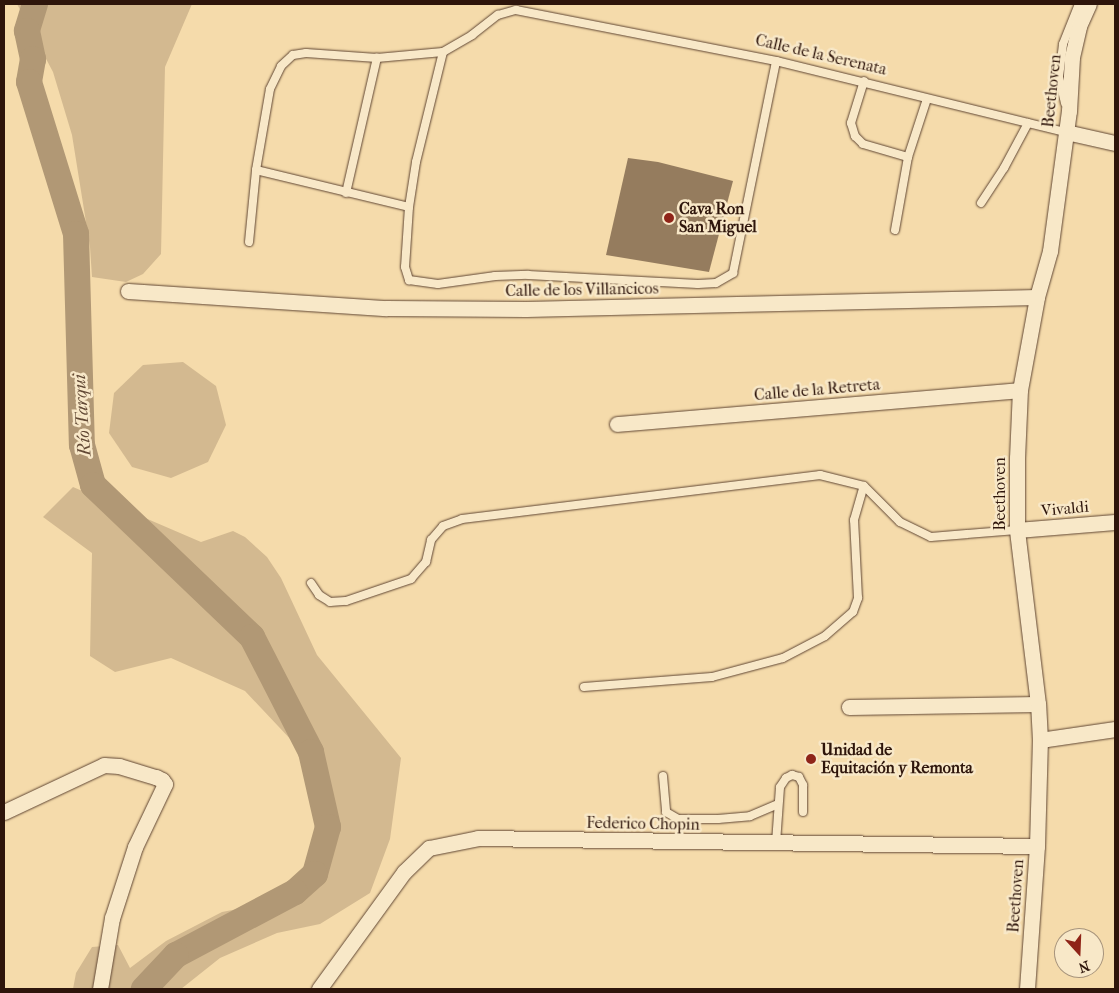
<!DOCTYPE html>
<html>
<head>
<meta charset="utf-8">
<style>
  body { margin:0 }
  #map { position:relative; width:1119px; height:993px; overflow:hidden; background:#f5dbab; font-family:"IM FELL French Canon",serif }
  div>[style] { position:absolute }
  .green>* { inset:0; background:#d3b990 }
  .river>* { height:26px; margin:-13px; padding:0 13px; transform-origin:13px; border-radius:13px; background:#b19875 }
  .building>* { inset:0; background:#957c5e }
  .roads { filter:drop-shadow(0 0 1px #604633) drop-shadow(0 0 1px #604633) }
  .service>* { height:8px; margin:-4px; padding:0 4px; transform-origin:4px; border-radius:4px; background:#f8e8c8 }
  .minor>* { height:15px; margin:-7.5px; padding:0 7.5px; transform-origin:7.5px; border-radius:7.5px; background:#f8e8c8 }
  .dots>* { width:14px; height:14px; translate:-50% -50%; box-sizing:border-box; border:2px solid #f8e8c8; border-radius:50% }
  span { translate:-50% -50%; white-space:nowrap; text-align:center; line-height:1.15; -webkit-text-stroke:5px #f8e8c8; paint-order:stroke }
  .street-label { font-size:16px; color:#2e150b }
  .poi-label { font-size:16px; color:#2e150b; font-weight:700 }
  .left { translate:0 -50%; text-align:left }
  .water-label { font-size:18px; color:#624935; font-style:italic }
  .frame { position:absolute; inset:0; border:5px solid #2e150b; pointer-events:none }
  .north { position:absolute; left:1054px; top:928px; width:50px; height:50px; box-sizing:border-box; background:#f8e8c8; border:1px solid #a7947c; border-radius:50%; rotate:160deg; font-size:14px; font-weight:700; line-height:20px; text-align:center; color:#2e150b }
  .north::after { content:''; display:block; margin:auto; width:18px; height:22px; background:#8f2418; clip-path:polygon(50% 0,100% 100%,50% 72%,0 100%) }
</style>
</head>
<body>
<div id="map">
  <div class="green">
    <i style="clip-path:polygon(17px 4px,192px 4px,165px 67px,161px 254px,143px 274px,126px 282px,92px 277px,90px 247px,72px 135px,53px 72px)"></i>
    <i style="clip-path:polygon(183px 362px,216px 386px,226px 425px,208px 462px,171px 478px,132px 467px,109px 433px,114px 393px,143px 365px)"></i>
    <i style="clip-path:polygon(73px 487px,201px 542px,233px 531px,245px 537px,267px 557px,281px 578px,317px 655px,401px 758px,390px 839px,370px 893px,320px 924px,277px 933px,220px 958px,181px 989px,73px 989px,76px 973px,92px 947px,118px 945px,130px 968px,166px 941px,222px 912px,294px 898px,332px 860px,334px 816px,319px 762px,294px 743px,245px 691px,171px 658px,115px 672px,90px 656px,92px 553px,43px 517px)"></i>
  </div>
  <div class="river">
    <i style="left:35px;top:4px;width:28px;rotate:107deg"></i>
    <i style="left:27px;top:31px;width:29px;rotate:78deg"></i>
    <i style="left:33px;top:59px;width:23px;rotate:100deg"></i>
    <i style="left:29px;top:82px;width:159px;rotate:72.8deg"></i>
    <i style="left:76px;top:234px;width:211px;rotate:88.4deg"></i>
    <i style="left:82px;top:445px;width:41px;rotate:74.6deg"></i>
    <i style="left:93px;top:485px;width:220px;rotate:43.7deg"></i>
    <i style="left:252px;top:637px;width:129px;rotate:62.8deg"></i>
    <i style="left:311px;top:752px;width:77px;rotate:77.2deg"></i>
    <i style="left:328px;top:827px;width:49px;rotate:105.5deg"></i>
    <i style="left:315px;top:874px;width:27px;rotate:138deg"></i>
    <i style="left:295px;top:892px;width:135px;rotate:152.1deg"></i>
    <i style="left:176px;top:955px;width:47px;rotate:133.3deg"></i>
  </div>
  <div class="building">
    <i style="clip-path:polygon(628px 158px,658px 162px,733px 181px,709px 272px,606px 255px)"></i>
  </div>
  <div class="roads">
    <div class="service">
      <i style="left:443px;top:52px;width:113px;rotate:103.8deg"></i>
      <i style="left:416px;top:162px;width:46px;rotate:98.8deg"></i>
      <i style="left:409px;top:207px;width:60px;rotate:93.8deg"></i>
      <i style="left:405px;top:267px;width:14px;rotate:73deg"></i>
      <i style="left:409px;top:280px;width:29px;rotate:8deg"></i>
      <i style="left:438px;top:284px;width:58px;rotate:-8deg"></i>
      <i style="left:495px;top:276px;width:33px;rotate:-2deg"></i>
      <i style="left:528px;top:275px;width:170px;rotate:3deg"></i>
      <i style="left:698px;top:284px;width:18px;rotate:-3deg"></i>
      <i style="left:716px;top:283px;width:20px;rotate:-30deg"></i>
      <i style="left:733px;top:273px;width:216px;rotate:-78.5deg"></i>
      <i style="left:864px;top:81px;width:44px;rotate:107.2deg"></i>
      <i style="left:851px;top:123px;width:14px;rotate:73deg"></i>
      <i style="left:855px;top:136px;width:11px;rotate:45deg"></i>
      <i style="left:863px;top:144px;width:47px;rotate:16.1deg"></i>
      <i style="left:1065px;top:103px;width:27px;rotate:-103deg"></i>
      <i style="left:1059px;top:77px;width:33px;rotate:-83deg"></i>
      <i style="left:1063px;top:44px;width:43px;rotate:-68.2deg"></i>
      <i style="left:256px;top:170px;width:157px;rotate:13.6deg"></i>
      <i style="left:346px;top:193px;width:139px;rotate:-77.1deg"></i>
      <i style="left:981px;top:203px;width:42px;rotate:-56.7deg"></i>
      <i style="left:1004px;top:168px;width:51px;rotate:-61.9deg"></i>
      <i style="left:895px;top:230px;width:74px;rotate:-79.9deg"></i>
      <i style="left:908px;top:157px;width:61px;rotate:-71.9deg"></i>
      <i style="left:249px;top:242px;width:72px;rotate:-84.4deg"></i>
      <i style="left:256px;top:170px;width:82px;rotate:-80.2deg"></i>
      <i style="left:270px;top:89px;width:25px;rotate:-64deg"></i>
      <i style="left:281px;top:66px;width:16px;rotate:-43deg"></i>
      <i style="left:293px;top:55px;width:13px;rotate:-9deg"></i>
      <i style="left:306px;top:53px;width:71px;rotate:4deg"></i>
      <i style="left:377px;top:58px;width:66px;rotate:-5.2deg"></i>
      <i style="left:443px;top:52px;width:34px;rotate:-30deg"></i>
      <i style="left:472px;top:35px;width:33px;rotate:-38deg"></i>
      <i style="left:498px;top:15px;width:19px;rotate:-16deg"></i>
      <i style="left:516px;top:10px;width:265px;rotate:11.1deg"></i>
      <i style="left:776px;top:61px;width:299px;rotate:13.8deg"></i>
      <i style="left:311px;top:583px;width:14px;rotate:56deg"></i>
      <i style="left:319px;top:595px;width:13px;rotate:32deg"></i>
      <i style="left:330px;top:602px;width:16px;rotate:-4deg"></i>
      <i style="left:346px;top:601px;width:69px;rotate:-18.7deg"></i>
      <i style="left:411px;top:579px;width:23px;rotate:-49deg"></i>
      <i style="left:426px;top:562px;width:23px;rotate:-77deg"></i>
      <i style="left:431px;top:540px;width:18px;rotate:-49deg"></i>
      <i style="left:443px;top:526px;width:20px;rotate:-20deg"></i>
      <i style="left:462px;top:519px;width:361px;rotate:-7deg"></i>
      <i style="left:820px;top:475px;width:45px;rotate:14deg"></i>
      <i style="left:864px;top:486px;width:51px;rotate:45deg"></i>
      <i style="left:900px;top:522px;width:34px;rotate:26deg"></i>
      <i style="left:931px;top:537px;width:86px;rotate:-4.7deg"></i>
      <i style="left:584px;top:687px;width:128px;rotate:-4.5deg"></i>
      <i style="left:712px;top:677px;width:73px;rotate:-15deg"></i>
      <i style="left:783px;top:658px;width:47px;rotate:-27.6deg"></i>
      <i style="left:825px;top:636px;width:37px;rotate:-41deg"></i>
      <i style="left:853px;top:612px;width:15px;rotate:-70deg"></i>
      <i style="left:858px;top:598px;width:78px;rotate:-92.9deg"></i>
      <i style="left:854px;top:520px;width:35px;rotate:-74deg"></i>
      <i style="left:663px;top:776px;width:36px;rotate:85deg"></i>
      <i style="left:666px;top:812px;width:14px;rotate:30deg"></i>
      <i style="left:678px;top:819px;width:40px"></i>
      <i style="left:718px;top:819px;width:32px;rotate:-5deg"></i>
      <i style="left:750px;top:816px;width:30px;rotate:-23deg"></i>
      <i style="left:776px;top:843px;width:56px;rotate:-85.9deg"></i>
      <i style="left:780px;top:787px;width:11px;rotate:-56deg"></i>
      <i style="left:786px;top:778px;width:7px;rotate:-27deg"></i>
      <i style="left:792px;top:775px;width:7px;rotate:16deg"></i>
      <i style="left:799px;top:777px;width:9px;rotate:63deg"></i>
      <i style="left:803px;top:785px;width:27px;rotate:90deg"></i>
    </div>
    <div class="minor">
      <i style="left:1066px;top:132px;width:50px;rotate:12.7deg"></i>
      <i style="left:128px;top:291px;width:259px;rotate:3.8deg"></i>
      <i style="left:386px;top:308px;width:140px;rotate:0.4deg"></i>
      <i style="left:526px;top:309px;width:511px;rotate:-1.35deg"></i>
      <i style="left:617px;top:424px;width:404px;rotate:-4.8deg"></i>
      <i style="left:1017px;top:530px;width:98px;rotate:-4.7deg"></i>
      <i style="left:849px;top:707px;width:189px;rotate:-0.9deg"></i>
      <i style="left:1040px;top:740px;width:76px;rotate:-8.3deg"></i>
      <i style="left:4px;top:812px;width:110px;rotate:-25.2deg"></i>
      <i style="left:104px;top:765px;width:15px;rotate:4deg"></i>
      <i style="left:119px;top:766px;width:39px;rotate:17deg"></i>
      <i style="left:156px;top:777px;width:7px;rotate:27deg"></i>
      <i style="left:162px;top:780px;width:5px;rotate:53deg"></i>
      <i style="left:165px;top:784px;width:70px;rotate:115.5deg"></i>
      <i style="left:135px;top:847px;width:75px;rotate:107.9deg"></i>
      <i style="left:112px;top:918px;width:72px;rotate:99.6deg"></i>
      <i style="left:319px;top:989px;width:145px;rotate:-54deg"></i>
      <i style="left:404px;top:872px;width:35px;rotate:-44deg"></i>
      <i style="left:429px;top:848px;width:50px;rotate:-11.5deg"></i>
      <i style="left:478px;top:838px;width:559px;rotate:0.82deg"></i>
      <i style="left:1027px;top:989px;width:143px;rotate:-86deg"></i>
      <i style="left:1037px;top:846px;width:106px;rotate:-88.4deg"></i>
      <i style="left:1040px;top:740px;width:36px;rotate:-93deg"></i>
      <i style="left:1038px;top:704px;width:175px;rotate:-96.9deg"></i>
      <i style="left:1017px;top:530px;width:72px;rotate:-90deg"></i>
      <i style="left:1017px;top:458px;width:68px;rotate:-87.5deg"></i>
      <i style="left:1020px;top:390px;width:95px;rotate:-79.6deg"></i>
      <i style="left:1037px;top:297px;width:48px;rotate:-74.2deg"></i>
      <i style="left:1050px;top:251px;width:141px;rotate:-82.3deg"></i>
      <i style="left:1069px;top:111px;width:54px;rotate:-86.8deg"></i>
      <i style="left:1072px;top:57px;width:32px;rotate:-77deg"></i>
      <i style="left:1079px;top:26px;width:24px;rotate:-66deg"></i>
    </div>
  </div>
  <div class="dots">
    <i style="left:669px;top:218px;background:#8f2418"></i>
    <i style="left:811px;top:759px;background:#8f2418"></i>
  </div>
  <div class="street-label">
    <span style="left:821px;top:55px;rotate:13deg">Calle de la Serenata</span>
    <span style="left:1052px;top:91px;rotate:-84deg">Beethoven</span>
    <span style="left:582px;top:290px;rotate:-1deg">Calle de los Villancicos</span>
    <span style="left:817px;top:390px;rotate:-5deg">Calle de la Retreta</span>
    <span style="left:1000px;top:494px;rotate:-90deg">Beethoven</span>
    <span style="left:1065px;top:509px;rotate:-5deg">Vivaldi</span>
    <span style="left:643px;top:824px;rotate:1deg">Federico Chopin</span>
    <span style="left:1016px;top:896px;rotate:-86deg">Beethoven</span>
  </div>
  <div class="poi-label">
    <span class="left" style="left:679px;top:218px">Cava Ron<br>San Miguel</span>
    <span class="left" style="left:821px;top:759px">Unidad de<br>Equitación y Remonta</span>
  </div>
  <div class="water-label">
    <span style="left:83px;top:415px;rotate:-94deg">Río Tarqui</span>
  </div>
  <div class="frame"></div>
  <div class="north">N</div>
</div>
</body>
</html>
